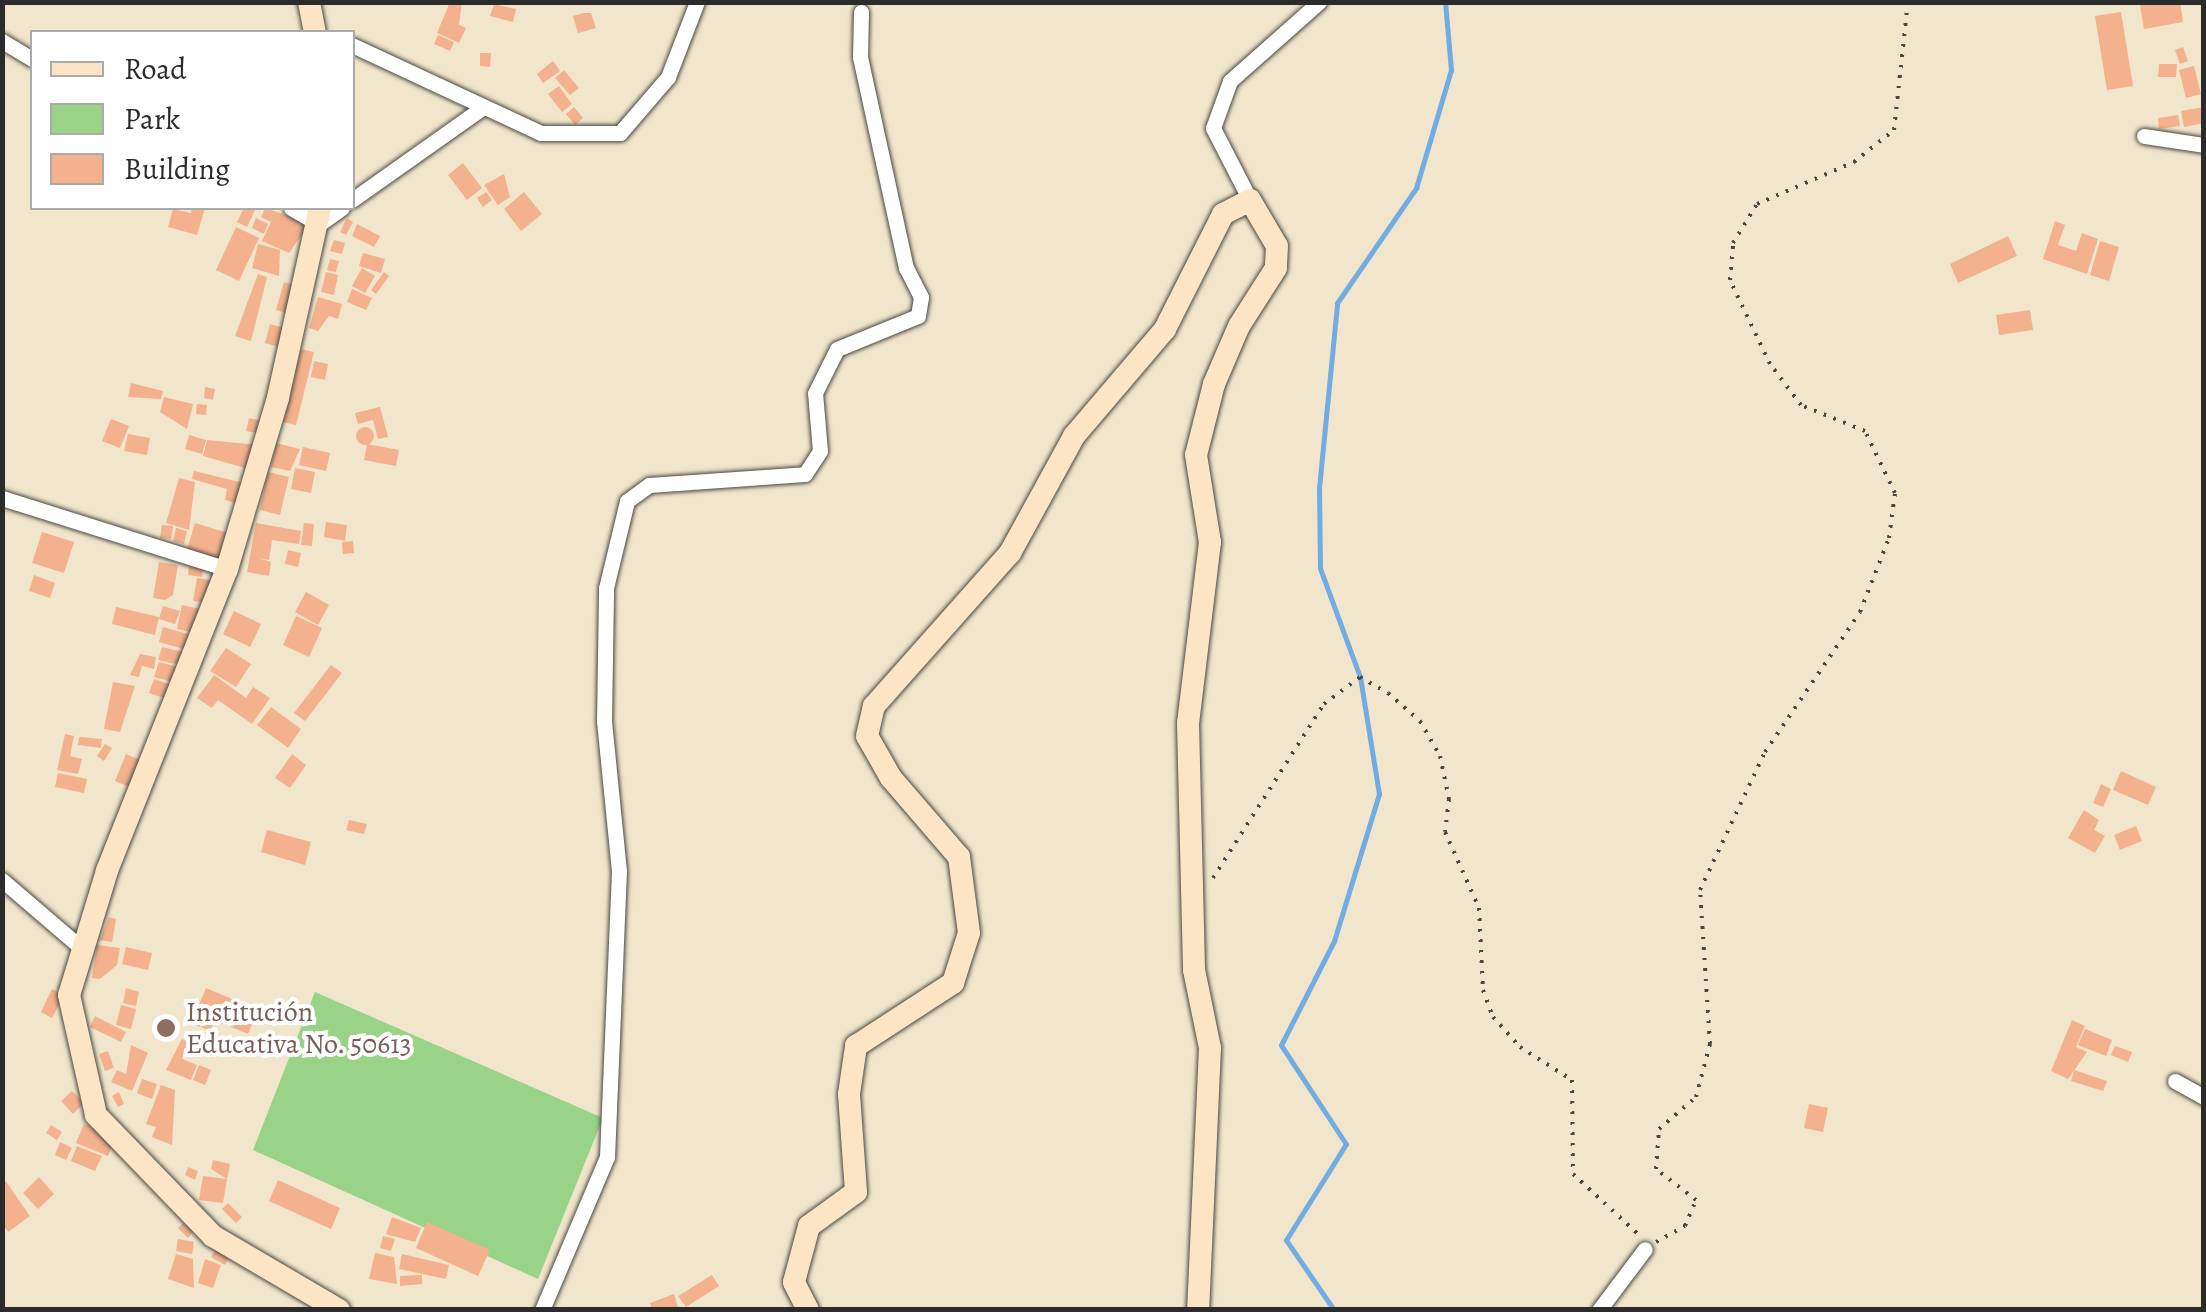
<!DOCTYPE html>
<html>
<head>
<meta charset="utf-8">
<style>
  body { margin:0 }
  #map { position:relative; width:2206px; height:1312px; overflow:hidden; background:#f1e6cb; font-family:Alegreya,serif }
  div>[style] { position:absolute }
  .green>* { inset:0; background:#98d388 }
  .stream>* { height:5px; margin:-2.5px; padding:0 2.5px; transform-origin:2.5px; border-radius:2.5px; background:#71ade2 }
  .building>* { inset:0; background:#f3b18d }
  .round { border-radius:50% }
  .path>* { height:4px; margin-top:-2px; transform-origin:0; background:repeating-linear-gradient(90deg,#494743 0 2.5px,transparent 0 10.5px) }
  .roads { filter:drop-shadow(0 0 2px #494743) drop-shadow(0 0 2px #494743) }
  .street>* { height:15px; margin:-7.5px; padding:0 7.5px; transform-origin:7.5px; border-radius:7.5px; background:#fff }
  .secondary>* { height:22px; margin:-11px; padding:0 11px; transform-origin:11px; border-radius:11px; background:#fce5c4 }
  .dots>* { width:28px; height:28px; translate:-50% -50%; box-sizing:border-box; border:5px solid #fff; border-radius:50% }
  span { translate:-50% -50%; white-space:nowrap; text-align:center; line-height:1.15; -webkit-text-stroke:8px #fff; paint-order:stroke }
  .education-label { font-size:28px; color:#785e54 }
  .left { translate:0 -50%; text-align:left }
  .frame { position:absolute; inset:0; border:5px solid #2b2b2b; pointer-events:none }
  .legend { position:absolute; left:30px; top:30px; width:325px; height:180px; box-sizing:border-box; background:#fff; border:2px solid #aaa; margin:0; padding:12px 18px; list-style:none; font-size:30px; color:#2b2b2b }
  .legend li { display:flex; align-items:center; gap:20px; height:50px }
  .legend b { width:50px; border:2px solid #aaa }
</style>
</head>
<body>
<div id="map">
  <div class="green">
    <i style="clip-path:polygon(315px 992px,603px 1118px,538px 1279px,253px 1150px)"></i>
  </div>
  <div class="stream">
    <i style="left:1334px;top:1310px;width:85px;rotate:-124.4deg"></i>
    <i style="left:1286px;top:1240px;width:113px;rotate:-58deg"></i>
    <i style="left:1346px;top:1144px;width:118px;rotate:-123.3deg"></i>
    <i style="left:1281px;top:1045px;width:117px;rotate:-63deg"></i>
    <i style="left:1334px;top:941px;width:154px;rotate:-73deg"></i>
    <i style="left:1379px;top:794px;width:119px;rotate:-99.2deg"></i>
    <i style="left:1360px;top:677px;width:116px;rotate:-110.2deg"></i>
    <i style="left:1320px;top:568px;width:80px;rotate:-90.7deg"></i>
    <i style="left:1319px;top:488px;width:186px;rotate:-84.4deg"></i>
    <i style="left:1337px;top:303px;width:140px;rotate:-55.5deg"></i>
    <i style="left:1416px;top:188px;width:123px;rotate:-73.5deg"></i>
    <i style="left:1451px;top:70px;width:68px;rotate:-95deg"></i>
  </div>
  <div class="building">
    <i style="clip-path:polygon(450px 2px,462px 2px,459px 25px,466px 28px,459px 43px,437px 33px)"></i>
    <i style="clip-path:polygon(2180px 2px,2183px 22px,2144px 29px,2140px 5px)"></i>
    <i style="clip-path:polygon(494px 4px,516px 9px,513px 22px,490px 16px)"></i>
    <i style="clip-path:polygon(2121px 12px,2133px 86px,2107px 90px,2095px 16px)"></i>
    <i style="clip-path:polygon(583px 13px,591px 13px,596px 28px,578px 33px,573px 16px)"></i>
    <i style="clip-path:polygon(438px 35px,454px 42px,450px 51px,434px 44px)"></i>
    <i style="clip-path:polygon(2183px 47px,2188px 61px,2180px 64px,2175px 50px)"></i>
    <i style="clip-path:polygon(480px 53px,491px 53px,490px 67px,480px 66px)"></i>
    <i style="clip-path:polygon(553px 61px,560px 71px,543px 83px,537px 74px)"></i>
    <i style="clip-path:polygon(2159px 64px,2177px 64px,2176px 77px,2158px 77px)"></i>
    <i style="clip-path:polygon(2194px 66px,2201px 94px,2186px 98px,2179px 70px)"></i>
    <i style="clip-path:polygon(564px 70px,579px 88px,570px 95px,555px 78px)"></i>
    <i style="clip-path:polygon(559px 86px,572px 104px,562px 112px,548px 94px)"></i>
    <i style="clip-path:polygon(574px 107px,583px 118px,575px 125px,566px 114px)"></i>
    <i style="clip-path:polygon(2204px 107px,2204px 123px,2184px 127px,2181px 111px)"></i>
    <i style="clip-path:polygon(2178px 115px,2180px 126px,2159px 129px,2158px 118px)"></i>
    <i style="clip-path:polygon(463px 163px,482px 188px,467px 200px,448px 175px)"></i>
    <i style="clip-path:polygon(504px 174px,510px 197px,498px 205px,484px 185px)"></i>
    <i style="clip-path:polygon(486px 192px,492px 200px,483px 207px,477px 198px)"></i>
    <i style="clip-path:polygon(524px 192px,542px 214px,521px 231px,504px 209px)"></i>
    <i style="clip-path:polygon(192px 208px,205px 208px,197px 235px,168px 227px,173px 209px,191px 213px)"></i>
    <i style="clip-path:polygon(244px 208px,255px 210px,247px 227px,237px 222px)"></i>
    <i style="clip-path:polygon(265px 208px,310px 223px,289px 253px,262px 241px,271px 222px,261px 217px)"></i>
    <i style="clip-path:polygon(256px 218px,268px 224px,264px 234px,252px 228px)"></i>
    <i style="clip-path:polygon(347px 218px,353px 222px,346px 235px,340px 232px)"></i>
    <i style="clip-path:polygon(2055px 221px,2065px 225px,2058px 245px,2076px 251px,2082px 233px,2098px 239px,2087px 274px,2043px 259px)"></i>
    <i style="clip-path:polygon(357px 224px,380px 236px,374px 247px,352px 236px)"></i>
    <i style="clip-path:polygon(236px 227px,259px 238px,239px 281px,216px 270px)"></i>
    <i style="clip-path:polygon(2008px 236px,2017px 256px,1958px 283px,1950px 264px)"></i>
    <i style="clip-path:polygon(334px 240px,345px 243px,342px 254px,330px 251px)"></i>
    <i style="clip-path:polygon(2100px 241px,2119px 247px,2109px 281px,2090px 275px)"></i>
    <i style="clip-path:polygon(258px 244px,280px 250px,279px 276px,252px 268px)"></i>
    <i style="clip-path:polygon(363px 253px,385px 259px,381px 273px,359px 266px)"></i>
    <i style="clip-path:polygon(330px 259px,339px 261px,336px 272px,327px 270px)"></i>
    <i style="clip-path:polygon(362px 268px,375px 276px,365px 293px,352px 286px)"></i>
    <i style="clip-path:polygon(326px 272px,338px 275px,334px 295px,321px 292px)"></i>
    <i style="clip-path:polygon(384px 272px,389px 276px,376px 294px,371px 290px)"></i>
    <i style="clip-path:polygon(258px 274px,267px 277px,251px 341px,235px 336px)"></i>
    <i style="clip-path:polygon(284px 282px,297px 286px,289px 314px,276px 310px)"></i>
    <i style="clip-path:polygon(352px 289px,372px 298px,366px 310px,347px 302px)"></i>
    <i style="clip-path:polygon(318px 297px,342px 304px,338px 319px,329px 316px,318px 331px,309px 328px)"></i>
    <i style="clip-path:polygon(2030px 310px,2033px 330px,1999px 335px,1996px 315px)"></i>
    <i style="clip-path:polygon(270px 324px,284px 328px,279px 347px,265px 343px)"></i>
    <i style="clip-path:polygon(301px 349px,314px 352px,296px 425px,283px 422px)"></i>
    <i style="clip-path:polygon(314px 361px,328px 364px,325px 380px,311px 377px)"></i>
    <i style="clip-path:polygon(131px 383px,163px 391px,161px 399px,128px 397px)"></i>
    <i style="clip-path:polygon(205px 387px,215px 389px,213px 400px,204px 398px)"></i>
    <i style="clip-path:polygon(164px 397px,193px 404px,187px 429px,160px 412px)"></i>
    <i style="clip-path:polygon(197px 404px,207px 405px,206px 415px,196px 414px)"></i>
    <i style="clip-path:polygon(380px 407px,388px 437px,378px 439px,373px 420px,358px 424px,355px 413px)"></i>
    <i style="clip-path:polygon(249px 418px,261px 421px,258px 433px,246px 431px)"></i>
    <i style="clip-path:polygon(111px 419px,129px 426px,120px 448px,102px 441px)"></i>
    <i class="round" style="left:356px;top:427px;width:18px;height:18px"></i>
    <i style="clip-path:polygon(128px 434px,150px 438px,147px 455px,124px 451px)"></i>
    <i style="clip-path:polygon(189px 435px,206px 440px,202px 454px,185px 449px)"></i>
    <i style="clip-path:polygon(207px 440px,258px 445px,252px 470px,203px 456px)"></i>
    <i style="clip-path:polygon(276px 443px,300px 449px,290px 471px,271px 467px)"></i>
    <i style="clip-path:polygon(367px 444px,399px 450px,396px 466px,364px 460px)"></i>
    <i style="clip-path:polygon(303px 447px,330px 453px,326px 471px,299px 465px)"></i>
    <i style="clip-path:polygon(295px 468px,315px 472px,311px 493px,291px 489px)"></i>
    <i style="clip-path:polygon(194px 471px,244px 483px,239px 504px,225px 500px,227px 489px,192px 479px)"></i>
    <i style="clip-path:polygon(268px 472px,289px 477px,280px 515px,260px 510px)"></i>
    <i style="clip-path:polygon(179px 478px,195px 482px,189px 530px,166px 523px)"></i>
    <i style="clip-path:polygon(326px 522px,347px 525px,345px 541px,324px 537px)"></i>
    <i style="clip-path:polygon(195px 523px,231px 534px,222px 565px,186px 553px)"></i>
    <i style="clip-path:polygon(256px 523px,301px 531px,299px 544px,272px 540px,269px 560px,258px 558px,271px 562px,269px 576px,247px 572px)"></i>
    <i style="clip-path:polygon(304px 523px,314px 524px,312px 546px,301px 545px)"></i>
    <i style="clip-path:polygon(162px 525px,173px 526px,171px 539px,160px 538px)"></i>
    <i style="clip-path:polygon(176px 528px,187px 531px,184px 544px,173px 541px)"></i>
    <i style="clip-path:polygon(42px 532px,74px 542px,64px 573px,32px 563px)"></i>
    <i style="clip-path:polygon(353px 541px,354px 553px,343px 554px,342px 542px)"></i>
    <i style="clip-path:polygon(288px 550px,301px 553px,298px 567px,285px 564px)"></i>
    <i style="clip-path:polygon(159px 562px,178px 565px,173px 595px,165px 600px,153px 598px)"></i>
    <i style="clip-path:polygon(189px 566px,203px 568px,202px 577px,188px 575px)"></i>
    <i style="clip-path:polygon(34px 575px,55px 583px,50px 598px,29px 591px)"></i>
    <i style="clip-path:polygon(197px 578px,212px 580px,208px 603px,193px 601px)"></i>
    <i style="clip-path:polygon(306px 592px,329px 605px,318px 625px,295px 612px)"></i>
    <i style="clip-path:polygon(182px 605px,204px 610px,199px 634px,177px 629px)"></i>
    <i style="clip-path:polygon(163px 606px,180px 611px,175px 624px,159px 619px)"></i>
    <i style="clip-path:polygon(116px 607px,159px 617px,155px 635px,112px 624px)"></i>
    <i style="clip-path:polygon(234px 611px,261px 624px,250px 647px,223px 634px)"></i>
    <i style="clip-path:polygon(296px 616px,322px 628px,309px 657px,283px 645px)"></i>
    <i style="clip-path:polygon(163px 627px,191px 635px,187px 650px,159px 642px)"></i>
    <i style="clip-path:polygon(162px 647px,187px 653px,184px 666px,158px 660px)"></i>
    <i style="clip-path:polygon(226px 648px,251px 664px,236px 687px,210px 671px)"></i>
    <i style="clip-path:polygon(140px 654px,156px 657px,154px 669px,142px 666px,139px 677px,130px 675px)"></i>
    <i style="clip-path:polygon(159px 662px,182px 668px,177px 683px,154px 677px)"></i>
    <i style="clip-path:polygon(331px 665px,342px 673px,305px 721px,294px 713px)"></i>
    <i style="clip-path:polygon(214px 675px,246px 698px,253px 687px,270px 698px,252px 724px,218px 700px,212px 708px,197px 698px)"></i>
    <i style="clip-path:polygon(154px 679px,178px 687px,173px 701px,149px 693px)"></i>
    <i style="clip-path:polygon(113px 682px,135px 686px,120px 732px,104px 729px)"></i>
    <i style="clip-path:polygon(271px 707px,301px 729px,288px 748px,257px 725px)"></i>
    <i style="clip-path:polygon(65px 734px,74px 736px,70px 756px,82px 759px,78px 774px,57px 770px)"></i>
    <i style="clip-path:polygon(79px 737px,102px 739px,101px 748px,78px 745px)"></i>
    <i style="clip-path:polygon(105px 744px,112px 748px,104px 761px,97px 756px)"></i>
    <i style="clip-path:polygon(126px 754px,147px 763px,136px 790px,115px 781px)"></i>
    <i style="clip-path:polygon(292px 754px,306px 765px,290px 788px,275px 778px)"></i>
    <i style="clip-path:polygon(2121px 771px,2156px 787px,2148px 805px,2113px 790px)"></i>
    <i style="clip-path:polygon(58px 773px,87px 779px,84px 793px,55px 787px)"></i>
    <i style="clip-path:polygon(2101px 784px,2111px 789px,2103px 807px,2093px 803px)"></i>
    <i style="clip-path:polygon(2084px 810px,2099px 820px,2094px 830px,2105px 836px,2095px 853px,2068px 838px)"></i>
    <i style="clip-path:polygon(349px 820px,367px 824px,364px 834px,346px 830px)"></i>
    <i style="clip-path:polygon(2136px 826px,2142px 841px,2120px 850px,2114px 835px)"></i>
    <i style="clip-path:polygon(267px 830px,311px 842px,305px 865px,261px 852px)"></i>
    <i style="clip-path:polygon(109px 917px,116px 919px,112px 942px,100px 940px)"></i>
    <i style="clip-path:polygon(97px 945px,120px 948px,117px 965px,100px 979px,92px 978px)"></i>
    <i style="clip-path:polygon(126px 947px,152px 953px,148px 970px,122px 964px)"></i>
    <i style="clip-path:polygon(126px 988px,139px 992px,136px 1006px,123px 1003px)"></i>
    <i style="clip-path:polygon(206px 988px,258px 1010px,248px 1034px,215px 1020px,210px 1031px,191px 1023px)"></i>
    <i style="clip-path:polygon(52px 989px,64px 995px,52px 1018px,41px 1012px)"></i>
    <i style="clip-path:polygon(121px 1005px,136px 1009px,131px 1029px,116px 1025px)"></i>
    <i style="clip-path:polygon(95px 1016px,126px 1032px,121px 1042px,90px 1027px)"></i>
    <i style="clip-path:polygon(2072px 1020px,2085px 1026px,2076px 1047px,2087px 1052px,2068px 1079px,2051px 1071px)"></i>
    <i style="clip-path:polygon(2085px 1029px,2112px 1040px,2106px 1056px,2078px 1045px)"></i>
    <i style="clip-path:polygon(182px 1039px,189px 1042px,182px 1059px,197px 1065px,191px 1080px,166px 1070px)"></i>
    <i style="clip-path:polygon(131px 1045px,148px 1053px,132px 1091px,111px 1082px,117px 1070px,126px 1074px)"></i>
    <i style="clip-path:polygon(2115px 1046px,2132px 1052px,2128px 1062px,2111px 1055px)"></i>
    <i style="clip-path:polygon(108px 1051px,114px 1068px,105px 1071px,99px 1054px)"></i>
    <i style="clip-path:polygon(199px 1065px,211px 1070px,205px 1085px,193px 1080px)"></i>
    <i style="clip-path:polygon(2074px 1070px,2107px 1081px,2103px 1091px,2071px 1081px)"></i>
    <i style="clip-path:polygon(142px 1079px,157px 1084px,152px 1099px,137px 1093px)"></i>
    <i style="clip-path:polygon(161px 1085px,175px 1090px,172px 1145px,152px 1137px,156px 1127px,146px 1124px)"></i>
    <i style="clip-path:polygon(72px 1091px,84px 1103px,73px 1114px,61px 1101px)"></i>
    <i style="clip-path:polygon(119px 1092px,124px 1104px,118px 1107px,112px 1096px)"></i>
    <i style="clip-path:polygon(1809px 1104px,1828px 1108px,1823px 1132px,1804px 1128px)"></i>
    <i style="clip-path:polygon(84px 1124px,116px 1137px,108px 1156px,76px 1143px)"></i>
    <i style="clip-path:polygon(51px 1125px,62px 1132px,57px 1140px,46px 1133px)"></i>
    <i style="clip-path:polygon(60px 1142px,72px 1148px,66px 1160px,55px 1155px)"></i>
    <i style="clip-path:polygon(77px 1146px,102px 1156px,95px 1171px,71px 1161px)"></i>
    <i style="clip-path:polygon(213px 1160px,230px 1164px,227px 1179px,211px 1169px)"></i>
    <i style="clip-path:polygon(188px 1167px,198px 1171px,195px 1180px,185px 1175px)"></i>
    <i style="clip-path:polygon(2px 1176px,30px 1216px,8px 1232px,2px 1223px)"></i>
    <i style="clip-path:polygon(203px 1176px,227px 1179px,223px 1203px,199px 1200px)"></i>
    <i style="clip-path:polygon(39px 1177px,54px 1194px,38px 1209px,23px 1193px)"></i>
    <i style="clip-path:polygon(278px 1180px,340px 1208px,331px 1229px,269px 1201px)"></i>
    <i style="clip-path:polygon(228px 1203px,242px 1217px,236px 1223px,222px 1209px)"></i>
    <i style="clip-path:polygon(392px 1217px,421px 1228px,415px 1242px,386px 1234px)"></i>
    <i style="clip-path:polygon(427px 1222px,490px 1250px,478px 1276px,416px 1248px)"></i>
    <i style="clip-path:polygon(183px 1223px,193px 1232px,188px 1238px,178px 1228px)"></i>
    <i style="clip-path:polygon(383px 1236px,395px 1239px,391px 1251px,380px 1248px)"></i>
    <i style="clip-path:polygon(178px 1239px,194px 1242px,192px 1254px,176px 1251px)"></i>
    <i style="clip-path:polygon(217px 1247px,231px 1254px,225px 1265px,211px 1257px)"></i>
    <i style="clip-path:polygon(375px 1253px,394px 1257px,397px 1284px,369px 1279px)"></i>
    <i style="clip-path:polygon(176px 1254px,193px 1259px,194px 1288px,168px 1279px)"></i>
    <i style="clip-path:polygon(402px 1254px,449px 1265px,446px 1279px,399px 1269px)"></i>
    <i style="clip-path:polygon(205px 1259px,221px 1265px,213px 1288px,198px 1283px)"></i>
    <i style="clip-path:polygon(422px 1275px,422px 1284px,400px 1286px,400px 1276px)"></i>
    <i style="clip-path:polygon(712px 1275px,719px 1286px,686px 1307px,678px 1296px)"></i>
    <i style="clip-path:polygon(674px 1294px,678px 1307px,652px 1310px,650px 1303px)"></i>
  </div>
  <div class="path">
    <i style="left:1213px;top:878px;width:206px;rotate:-57.5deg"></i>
    <i style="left:1324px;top:704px;width:45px;rotate:-36.9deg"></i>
    <i style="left:1360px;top:677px;width:32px;rotate:30deg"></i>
    <i style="left:1388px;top:693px;width:43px;rotate:41.2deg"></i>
    <i style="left:1420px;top:721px;width:40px;rotate:60.3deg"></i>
    <i style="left:1440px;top:756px;width:44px;rotate:78.2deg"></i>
    <i style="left:1449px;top:799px;width:33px;rotate:97deg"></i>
    <i style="left:1445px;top:832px;width:83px;rotate:65.9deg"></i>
    <i style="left:1479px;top:908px;width:82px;rotate:87.2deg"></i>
    <i style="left:1483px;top:990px;width:29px;rotate:70deg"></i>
    <i style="left:1493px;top:1017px;width:40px;rotate:48deg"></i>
    <i style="left:1520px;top:1047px;width:62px;rotate:32.4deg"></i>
    <i style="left:1572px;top:1080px;width:94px;rotate:89.4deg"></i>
    <i style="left:1573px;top:1174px;width:88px;rotate:42.7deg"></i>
    <i style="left:1656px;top:1242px;width:33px;rotate:-29deg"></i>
    <i style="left:1685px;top:1226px;width:28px;rotate:-67deg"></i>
    <i style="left:1696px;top:1200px;width:51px;rotate:-142.2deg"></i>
    <i style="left:1656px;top:1169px;width:40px;rotate:-85.7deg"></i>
    <i style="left:1659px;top:1129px;width:49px;rotate:-40.9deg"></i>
    <i style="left:1696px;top:1097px;width:55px;rotate:-75.2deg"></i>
    <i style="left:1710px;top:1044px;width:154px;rotate:-93.7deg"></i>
    <i style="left:1700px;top:890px;width:153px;rotate:-64.8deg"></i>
    <i style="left:1765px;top:752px;width:169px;rotate:-55.8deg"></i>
    <i style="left:1860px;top:612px;width:79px;rotate:-68.6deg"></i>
    <i style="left:1889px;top:538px;width:45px;rotate:-82.4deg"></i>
    <i style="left:1895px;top:493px;width:69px;rotate:-115.8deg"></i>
    <i style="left:1865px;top:431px;width:69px;rotate:-157.9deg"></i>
    <i style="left:1801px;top:405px;width:51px;rotate:-127.1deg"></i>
    <i style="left:1770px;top:364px;width:93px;rotate:-115.5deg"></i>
    <i style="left:1730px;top:280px;width:37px;rotate:-85deg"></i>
    <i style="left:1733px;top:243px;width:46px;rotate:-58.4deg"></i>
    <i style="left:1757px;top:204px;width:106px;rotate:-23.4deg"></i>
    <i style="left:1854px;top:162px;width:51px;rotate:-38.7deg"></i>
    <i style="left:1894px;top:130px;width:129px;rotate:-83.8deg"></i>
  </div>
  <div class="roads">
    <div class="street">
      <i style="left:2px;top:41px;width:35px;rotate:31deg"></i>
      <i style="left:352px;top:45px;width:208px;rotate:25deg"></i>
      <i style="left:541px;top:133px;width:79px"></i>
      <i style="left:620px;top:133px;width:74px;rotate:-49.4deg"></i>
      <i style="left:668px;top:77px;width:80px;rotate:-68.9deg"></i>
      <i style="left:2144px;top:136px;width:61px;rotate:8.5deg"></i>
      <i style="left:352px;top:200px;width:159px;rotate:-35.3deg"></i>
      <i style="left:1250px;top:200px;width:81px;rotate:-117.2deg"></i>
      <i style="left:1213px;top:128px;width:50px;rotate:-70.1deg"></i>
      <i style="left:1230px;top:81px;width:119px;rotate:-41.6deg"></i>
      <i style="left:291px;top:208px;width:32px;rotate:30deg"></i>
      <i style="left:319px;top:224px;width:28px;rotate:-35deg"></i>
      <i style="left:2px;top:498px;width:236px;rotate:17.5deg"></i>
      <i style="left:2px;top:880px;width:101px;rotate:40.6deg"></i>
      <i style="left:2175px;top:1081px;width:33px;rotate:29deg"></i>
      <i style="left:542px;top:1310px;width:166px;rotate:-67deg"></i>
      <i style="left:607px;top:1157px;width:286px;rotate:-87.6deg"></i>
      <i style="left:619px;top:871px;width:151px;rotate:-95.7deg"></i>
      <i style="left:604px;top:721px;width:133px;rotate:-89.1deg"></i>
      <i style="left:606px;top:588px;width:89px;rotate:-76.4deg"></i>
      <i style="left:627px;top:501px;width:27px;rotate:-36deg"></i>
      <i style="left:649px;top:485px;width:156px;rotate:-4deg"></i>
      <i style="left:805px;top:474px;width:27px;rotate:-57deg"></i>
      <i style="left:820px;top:451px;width:58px;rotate:-94.9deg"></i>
      <i style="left:815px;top:393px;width:49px;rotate:-63.4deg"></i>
      <i style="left:837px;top:349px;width:87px;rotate:-22.2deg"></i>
      <i style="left:918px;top:316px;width:19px;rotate:-81deg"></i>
      <i style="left:921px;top:297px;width:33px;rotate:-117deg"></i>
      <i style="left:906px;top:268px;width:216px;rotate:-102.3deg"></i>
      <i style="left:860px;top:57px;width:45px;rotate:-88.7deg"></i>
      <i style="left:1599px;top:1310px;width:76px;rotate:-53deg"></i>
    </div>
    <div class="secondary">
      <i style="left:309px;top:2px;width:31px;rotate:79deg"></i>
      <i style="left:320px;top:208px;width:195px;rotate:102.5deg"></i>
      <i style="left:278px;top:398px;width:178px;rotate:106.6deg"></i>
      <i style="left:227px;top:569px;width:325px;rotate:111.7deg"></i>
      <i style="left:107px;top:871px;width:130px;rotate:107deg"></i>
      <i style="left:69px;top:995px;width:123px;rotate:77.3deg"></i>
      <i style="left:96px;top:1115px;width:168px;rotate:46deg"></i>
      <i style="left:213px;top:1236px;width:146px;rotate:30.4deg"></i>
      <i style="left:808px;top:1310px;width:31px;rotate:-117deg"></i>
      <i style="left:794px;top:1282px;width:58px;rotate:-75deg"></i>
      <i style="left:809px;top:1226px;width:58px;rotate:-35.9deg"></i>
      <i style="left:856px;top:1192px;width:98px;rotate:-94.1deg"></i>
      <i style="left:849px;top:1094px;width:49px;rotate:-81.7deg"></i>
      <i style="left:856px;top:1046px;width:116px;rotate:-33deg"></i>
      <i style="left:953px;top:983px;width:52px;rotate:-72.3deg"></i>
      <i style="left:969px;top:933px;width:77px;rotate:-97.5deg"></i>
      <i style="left:959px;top:857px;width:104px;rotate:-130.7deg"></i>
      <i style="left:891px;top:778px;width:48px;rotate:-119.7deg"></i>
      <i style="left:867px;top:736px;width:31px;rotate:-77deg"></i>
      <i style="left:874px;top:706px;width:205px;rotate:-48.4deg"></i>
      <i style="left:1010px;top:553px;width:133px;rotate:-61.3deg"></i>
      <i style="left:1074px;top:436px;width:140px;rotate:-49.6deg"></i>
      <i style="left:1165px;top:329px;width:129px;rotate:-63.2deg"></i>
      <i style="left:1223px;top:214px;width:30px;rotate:-27deg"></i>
      <i style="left:1250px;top:200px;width:53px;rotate:59.6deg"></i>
      <i style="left:1277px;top:246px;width:22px;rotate:93deg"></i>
      <i style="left:1276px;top:268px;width:69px;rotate:122.5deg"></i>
      <i style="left:1239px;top:326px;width:63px;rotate:113.3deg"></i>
      <i style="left:1214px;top:384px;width:73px;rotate:104.2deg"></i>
      <i style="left:1196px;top:455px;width:88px;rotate:80.9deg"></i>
      <i style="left:1210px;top:542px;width:182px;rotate:96.9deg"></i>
      <i style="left:1188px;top:723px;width:247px;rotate:88.6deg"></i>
      <i style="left:1194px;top:970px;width:80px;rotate:78.4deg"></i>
      <i style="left:1210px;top:1048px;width:262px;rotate:92.6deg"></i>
    </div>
  </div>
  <div class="dots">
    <i style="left:166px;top:1028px;background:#8d6e63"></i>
  </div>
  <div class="education-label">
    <span class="left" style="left:186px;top:1028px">Institución<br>Educativa No. 50613</span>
  </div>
  <div class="frame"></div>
  <ul class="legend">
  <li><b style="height:12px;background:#fce5c4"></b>Road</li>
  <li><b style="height:28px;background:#98d388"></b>Park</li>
  <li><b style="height:28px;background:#f3b18d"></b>Building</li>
  </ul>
</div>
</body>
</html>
